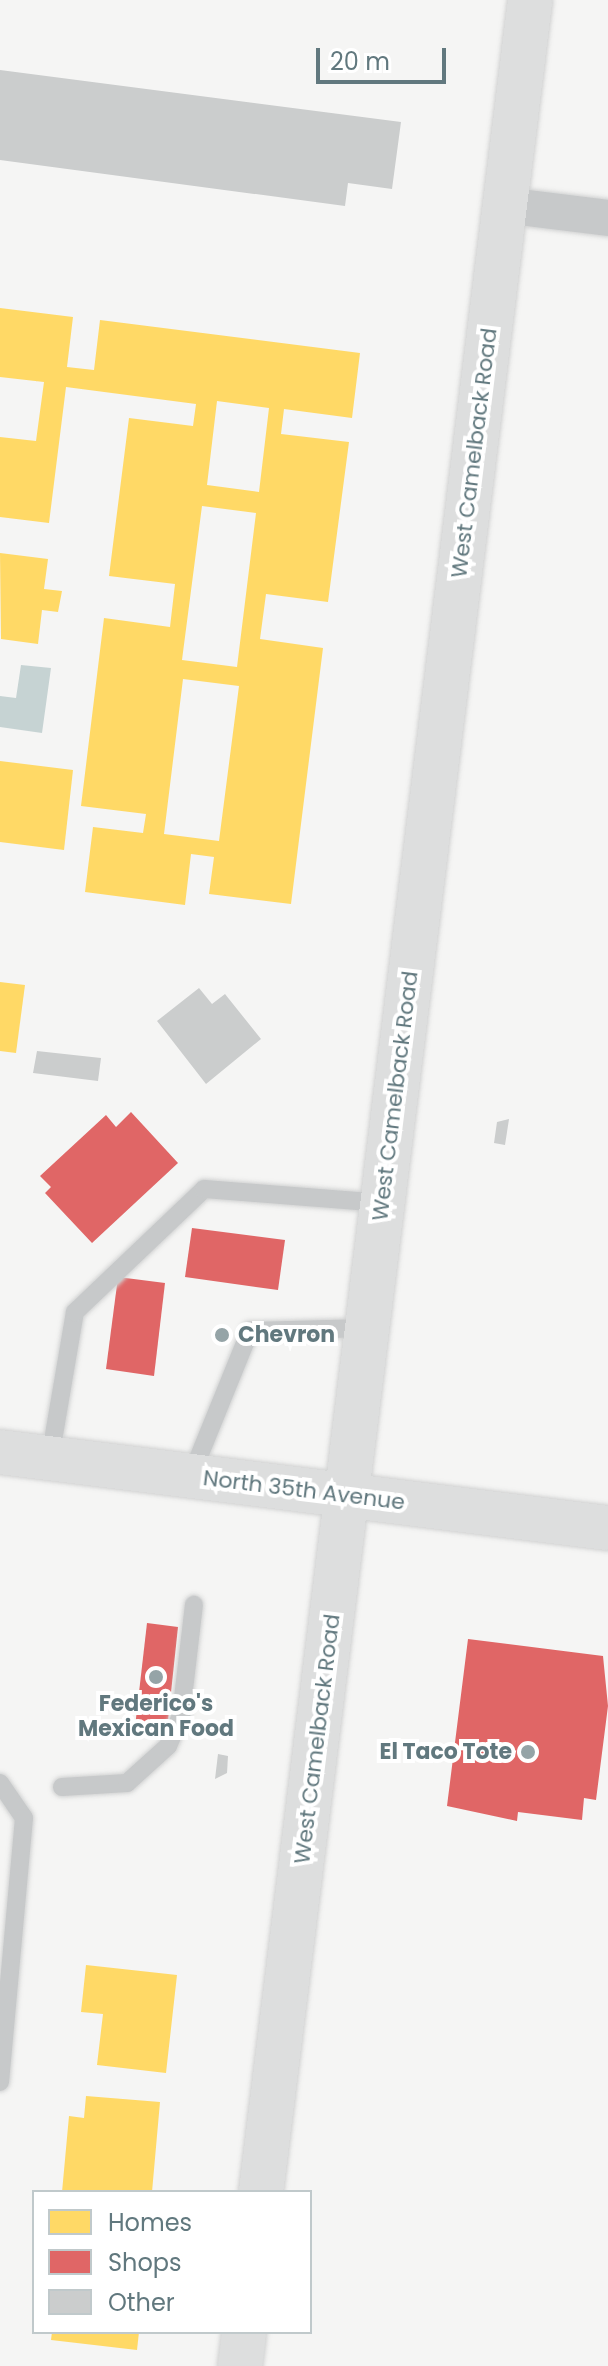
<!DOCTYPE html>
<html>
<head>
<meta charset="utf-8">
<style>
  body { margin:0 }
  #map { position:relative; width:608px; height:2366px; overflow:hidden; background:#f5f5f4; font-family:Poppins,sans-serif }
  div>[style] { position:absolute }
  .water>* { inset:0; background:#c6d3d3 }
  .homes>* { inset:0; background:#ffd966 }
  .shops>* { inset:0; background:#e06666 }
  .building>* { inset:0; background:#cbcdcd }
  .roads { filter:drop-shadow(0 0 2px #d1d2d2) drop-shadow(0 0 2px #d1d2d2) }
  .lane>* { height:18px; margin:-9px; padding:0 9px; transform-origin:9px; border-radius:9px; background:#c7c9ca }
  .street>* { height:36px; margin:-18px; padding:0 18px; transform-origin:18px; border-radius:18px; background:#c7c9ca }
  .secondary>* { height:44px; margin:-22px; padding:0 22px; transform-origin:22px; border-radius:22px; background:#dddede }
  .primary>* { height:44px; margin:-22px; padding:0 22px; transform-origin:22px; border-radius:22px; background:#dddede }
  .dots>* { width:22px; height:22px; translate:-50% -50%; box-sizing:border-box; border:4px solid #fff; border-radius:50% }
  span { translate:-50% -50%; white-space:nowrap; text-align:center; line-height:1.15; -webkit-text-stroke:8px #fff; paint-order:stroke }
  .street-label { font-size:22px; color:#61787e }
  .poi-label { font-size:22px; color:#61787e; font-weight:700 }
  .left { translate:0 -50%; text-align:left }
  .right { translate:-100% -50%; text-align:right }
  .legend { position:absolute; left:32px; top:2190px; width:280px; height:144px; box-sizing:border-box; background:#fff; border:2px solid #c0c9cb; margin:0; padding:10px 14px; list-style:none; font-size:24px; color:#61787e }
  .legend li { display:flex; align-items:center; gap:16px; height:40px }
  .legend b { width:40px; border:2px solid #c0c9cb }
  .scale { position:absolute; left:316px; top:48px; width:130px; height:36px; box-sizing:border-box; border:4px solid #61787e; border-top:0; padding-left:10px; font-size:24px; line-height:28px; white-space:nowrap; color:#61787e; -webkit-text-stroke:6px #fff; paint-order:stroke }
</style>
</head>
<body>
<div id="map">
  <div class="water">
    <i style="clip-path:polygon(21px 665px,51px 668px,42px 733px,0 727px,0 696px,16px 698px)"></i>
  </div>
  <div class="homes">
    <i style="clip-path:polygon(evenodd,0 308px,73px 317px,67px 367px,94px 370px,100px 320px,360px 353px,352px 418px,284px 409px,281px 434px,349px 442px,328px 602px,266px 594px,260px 639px,323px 648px,291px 904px,209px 894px,214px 857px,191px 854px,185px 905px,85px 892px,93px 827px,143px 833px,146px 814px,81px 806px,104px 618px,170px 627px,175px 584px,109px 576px,129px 418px,193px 426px,196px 404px,66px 387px,49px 523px,0 517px,0 437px,36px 441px,44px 382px,0 377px,0 308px,217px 401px,269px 408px,259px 492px,207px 485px,217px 401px,0 308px,202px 506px,256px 513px,237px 667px,182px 660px,202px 506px,0 308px,183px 679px,239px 686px,219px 841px,164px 834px,183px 679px)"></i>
    <i style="clip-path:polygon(0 553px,48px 559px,44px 589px,62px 591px,58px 612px,42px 610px,38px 644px,1px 639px)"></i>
    <i style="clip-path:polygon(0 761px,73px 770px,64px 850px,0 842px)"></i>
    <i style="clip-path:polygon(0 982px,25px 985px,16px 1053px,0 1051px)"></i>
    <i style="clip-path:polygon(86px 1965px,177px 1975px,166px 2073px,97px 2065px,103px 2014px,81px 2012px)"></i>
    <i style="clip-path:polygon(86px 2096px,160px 2102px,152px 2192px,62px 2192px,69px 2116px,84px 2118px)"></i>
    <i style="clip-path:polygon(52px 2332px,139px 2332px,137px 2350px,51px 2340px)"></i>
  </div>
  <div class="shops">
    <i style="clip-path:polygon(131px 1112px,178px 1163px,92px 1243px,45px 1193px,51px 1187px,40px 1176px,106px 1115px,116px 1127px)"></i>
    <i style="clip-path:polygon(192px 1228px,285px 1240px,278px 1290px,185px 1277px)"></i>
    <i style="clip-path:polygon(118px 1277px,165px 1283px,154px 1376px,106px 1369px)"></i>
    <i style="clip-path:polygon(147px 1623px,178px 1627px,167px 1730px,135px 1727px)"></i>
    <i style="clip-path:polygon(468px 1639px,603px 1656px,608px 1706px,596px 1800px,584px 1798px,582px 1820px,518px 1812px,517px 1821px,447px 1806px)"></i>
  </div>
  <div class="building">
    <i style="clip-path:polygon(0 70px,401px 122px,392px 189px,348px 183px,345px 206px,0 160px)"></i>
    <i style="clip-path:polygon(199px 988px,212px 1004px,225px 994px,261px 1039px,206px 1084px,157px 1021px)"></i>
    <i style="clip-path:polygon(37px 1051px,101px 1058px,98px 1081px,33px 1073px)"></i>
    <i style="clip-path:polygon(509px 1119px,505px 1145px,494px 1143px,497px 1122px)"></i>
    <i style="clip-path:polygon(218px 1754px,228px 1756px,227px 1773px,215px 1779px)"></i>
  </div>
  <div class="roads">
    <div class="lane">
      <i style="left:50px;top:1458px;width:148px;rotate:-80.3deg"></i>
      <i style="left:75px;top:1312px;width:178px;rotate:-43.6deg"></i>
      <i style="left:204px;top:1189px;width:180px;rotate:4.5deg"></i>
      <i style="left:191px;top:1476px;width:157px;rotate:-67.9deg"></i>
      <i style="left:250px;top:1331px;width:117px;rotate:-1.5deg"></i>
      <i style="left:0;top:1783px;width:42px;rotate:55.6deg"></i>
      <i style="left:24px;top:1818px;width:265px;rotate:95.2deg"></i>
      <i style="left:62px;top:1787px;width:65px;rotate:-3.5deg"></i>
      <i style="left:127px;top:1783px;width:55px;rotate:-42.1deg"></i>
      <i style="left:168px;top:1746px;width:34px;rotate:-67deg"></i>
      <i style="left:181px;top:1715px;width:111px;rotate:-83.3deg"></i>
    </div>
    <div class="street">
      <i style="left:504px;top:205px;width:105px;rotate:7.1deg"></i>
    </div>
    <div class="secondary">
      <i style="left:0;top:1452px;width:613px;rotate:7.13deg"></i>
    </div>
    <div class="primary">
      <i style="left:261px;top:2192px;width:2208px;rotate:-83deg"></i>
      <i style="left:240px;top:2366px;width:34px;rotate:-83deg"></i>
    </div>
  </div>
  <div class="dots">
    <i style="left:222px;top:1335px;background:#95a4a7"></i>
    <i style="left:156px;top:1677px;background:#95a4a7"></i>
    <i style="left:528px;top:1752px;background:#95a4a7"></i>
  </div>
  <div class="street-label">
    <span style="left:474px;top:453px;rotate:-83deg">West Camelback Road</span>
    <span style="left:395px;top:1096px;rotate:-83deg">West Camelback Road</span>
    <span style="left:304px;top:1490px;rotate:7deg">North 35th Avenue</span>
    <span style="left:317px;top:1739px;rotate:-83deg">West Camelback Road</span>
  </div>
  <div class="poi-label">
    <span class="left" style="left:238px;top:1335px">Chevron</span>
    <span style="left:156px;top:1716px">Federico's<br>Mexican Food</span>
    <span class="right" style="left:512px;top:1752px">El Taco Tote</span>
  </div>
  <ul class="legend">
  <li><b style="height:22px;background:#ffd966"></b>Homes</li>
  <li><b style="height:22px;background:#e06666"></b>Shops</li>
  <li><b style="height:22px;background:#cbcdcd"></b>Other</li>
  </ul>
  <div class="scale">20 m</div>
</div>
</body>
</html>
